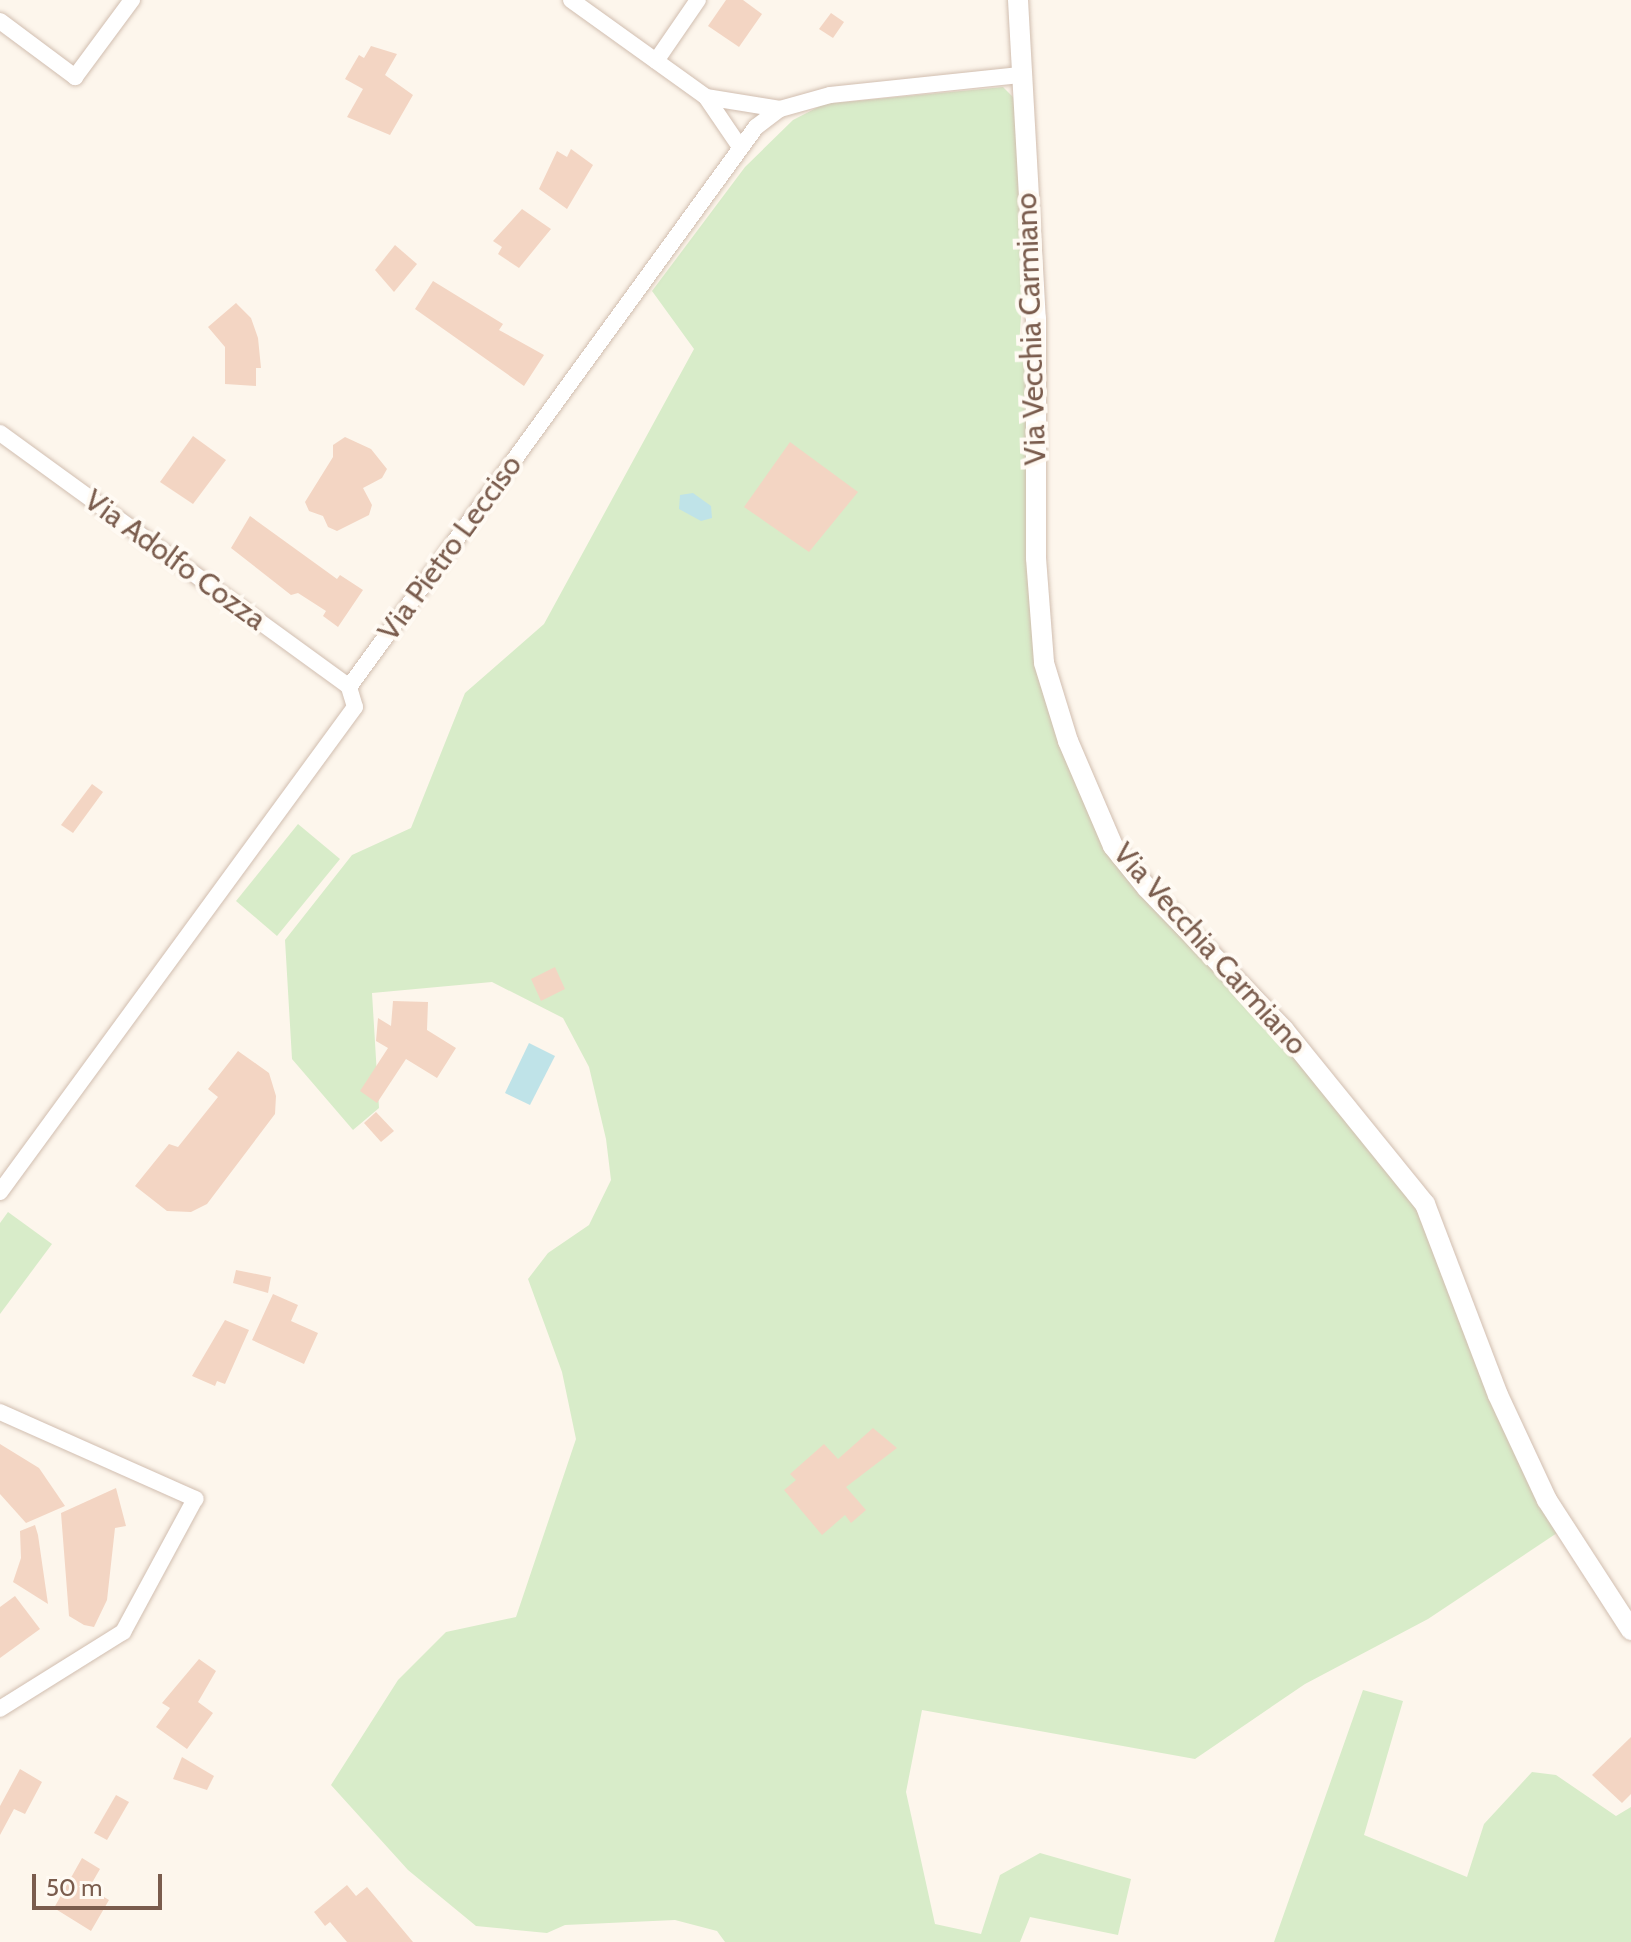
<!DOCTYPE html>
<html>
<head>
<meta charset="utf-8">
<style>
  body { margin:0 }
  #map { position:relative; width:1631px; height:1942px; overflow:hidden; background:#fdf6ec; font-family:Cabin,sans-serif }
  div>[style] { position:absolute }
  .green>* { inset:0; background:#d8ecc9 }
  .water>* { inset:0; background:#bfe3e8 }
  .building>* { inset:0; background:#f3d5c3 }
  .roads { filter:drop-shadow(0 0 2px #d1beb0) drop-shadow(0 0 2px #d1beb0) }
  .minor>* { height:16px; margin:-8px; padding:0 8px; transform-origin:8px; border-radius:8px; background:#fff }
  .tertiary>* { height:20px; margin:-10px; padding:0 10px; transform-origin:10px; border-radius:10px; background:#fff }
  span { translate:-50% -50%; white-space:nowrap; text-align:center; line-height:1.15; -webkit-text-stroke:8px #fffaf3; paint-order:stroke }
  .street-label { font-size:30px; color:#7a5c4d }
  .scale { position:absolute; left:32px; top:1874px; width:130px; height:36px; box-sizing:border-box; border:4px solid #7a5c4d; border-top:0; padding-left:10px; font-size:24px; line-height:28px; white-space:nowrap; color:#7a5c4d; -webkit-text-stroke:6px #fffaf3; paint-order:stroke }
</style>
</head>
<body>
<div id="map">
  <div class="green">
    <i style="clip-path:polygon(1003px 87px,1018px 102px,1030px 294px,1022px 302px,1019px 346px,1032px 352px,1051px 714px,1104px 851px,1285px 1039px,1420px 1207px,1557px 1533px,1428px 1619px,1305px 1684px,1195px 1759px,922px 1710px,906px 1792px,935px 1924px,981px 1934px,1000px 1875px,1040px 1853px,1131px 1879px,1118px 1935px,1030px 1917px,1020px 1942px,725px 1942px,717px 1931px,675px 1920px,565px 1925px,547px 1933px,476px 1926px,408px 1870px,331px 1785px,398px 1680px,446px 1632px,516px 1617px,576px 1439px,562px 1372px,528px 1279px,548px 1253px,589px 1225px,611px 1180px,606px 1139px,589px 1067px,563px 1018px,492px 982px,372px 993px,379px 1108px,353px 1130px,292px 1059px,285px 940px,352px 855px,411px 828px,465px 693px,544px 624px,694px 349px,652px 291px,745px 167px,793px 120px,824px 104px)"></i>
    <i style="clip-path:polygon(298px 824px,340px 859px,277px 936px,236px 901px)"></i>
    <i style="clip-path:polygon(8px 1212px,52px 1244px,0 1314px,0 1223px)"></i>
    <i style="clip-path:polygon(1363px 1690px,1403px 1701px,1364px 1835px,1467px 1877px,1484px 1824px,1532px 1772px,1556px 1775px,1616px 1816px,1631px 1807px,1631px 1942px,1274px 1942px)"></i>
  </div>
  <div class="water">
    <i style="clip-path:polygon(693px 493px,711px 506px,712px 518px,701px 521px,679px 509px,680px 495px)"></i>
    <i style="clip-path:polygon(529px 1043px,555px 1056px,530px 1105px,505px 1093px)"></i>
  </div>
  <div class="building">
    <i style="clip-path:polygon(726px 0,743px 0,762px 14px,739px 47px,708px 26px)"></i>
    <i style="clip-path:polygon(831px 13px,844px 22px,833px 38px,819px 29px)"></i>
    <i style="clip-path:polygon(371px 46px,397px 54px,385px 75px,413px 95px,390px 135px,347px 117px,363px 89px,345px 79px,359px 55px,364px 58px)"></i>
    <i style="clip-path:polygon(571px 149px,593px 165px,567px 209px,539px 189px,557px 151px,567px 157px)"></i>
    <i style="clip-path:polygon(522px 209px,551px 229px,519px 268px,498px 254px,502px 247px,493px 241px)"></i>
    <i style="clip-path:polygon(395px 245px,417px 264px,394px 292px,375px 270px)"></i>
    <i style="clip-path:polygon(433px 281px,503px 324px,499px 330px,544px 355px,524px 386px,415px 309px)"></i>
    <i style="clip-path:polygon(236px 303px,251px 318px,258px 338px,261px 368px,256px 368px,256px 386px,225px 384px,225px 347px,208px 327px)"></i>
    <i style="clip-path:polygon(193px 436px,226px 460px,193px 504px,160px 482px)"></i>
    <i style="clip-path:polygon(345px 437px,371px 449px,387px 469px,382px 478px,363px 488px,372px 505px,369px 515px,337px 531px,328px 527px,323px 516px,309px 511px,305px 502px,333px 457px,333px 445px)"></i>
    <i style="clip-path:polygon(790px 442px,858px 492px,809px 552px,744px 507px)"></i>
    <i style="clip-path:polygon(250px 516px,337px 579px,340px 575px,363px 590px,338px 627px,323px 616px,326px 611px,298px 593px,291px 595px,231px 548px)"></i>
    <i style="clip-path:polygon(92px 784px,103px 792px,73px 833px,61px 825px)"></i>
    <i style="clip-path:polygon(555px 967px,565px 989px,541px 1001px,531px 979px)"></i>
    <i style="clip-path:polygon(393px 1001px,428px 1002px,427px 1030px,456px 1048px,437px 1078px,406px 1059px,377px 1103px,360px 1091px,388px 1048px,376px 1041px,378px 1018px,391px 1026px)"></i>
    <i style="clip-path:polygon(238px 1051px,269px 1073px,276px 1096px,275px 1114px,207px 1204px,191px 1212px,167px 1211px,135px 1186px,169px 1144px,178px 1147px,218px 1097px,208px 1089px)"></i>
    <i style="clip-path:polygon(376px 1112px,394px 1131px,381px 1142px,364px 1123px)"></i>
    <i style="clip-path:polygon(236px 1270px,271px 1277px,268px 1293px,233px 1283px)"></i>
    <i style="clip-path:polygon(273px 1294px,298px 1305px,291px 1321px,318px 1333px,304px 1364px,252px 1340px)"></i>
    <i style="clip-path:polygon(225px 1320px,249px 1330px,225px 1384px,217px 1381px,215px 1386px,192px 1376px)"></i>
    <i style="clip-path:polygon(873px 1428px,897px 1448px,846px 1487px,866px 1510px,851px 1523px,845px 1515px,822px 1535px,784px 1490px,796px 1480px,790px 1474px,824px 1444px,838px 1459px)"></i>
    <i style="clip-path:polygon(0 1444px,39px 1468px,65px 1506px,26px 1523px,0 1494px)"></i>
    <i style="clip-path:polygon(116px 1488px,126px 1526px,115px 1528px,107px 1600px,94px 1627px,84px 1625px,69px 1616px,61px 1513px)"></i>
    <i style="clip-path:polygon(35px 1525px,38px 1535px,48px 1604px,13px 1582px,21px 1558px,20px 1531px)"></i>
    <i style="clip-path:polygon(15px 1596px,40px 1629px,0 1658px,0 1607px)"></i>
    <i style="clip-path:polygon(199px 1659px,216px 1671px,198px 1702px,213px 1713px,187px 1749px,156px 1727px,170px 1708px,162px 1703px)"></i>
    <i style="clip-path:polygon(1631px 1737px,1631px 1794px,1622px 1803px,1592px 1775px)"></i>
    <i style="clip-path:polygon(182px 1757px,214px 1776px,207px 1790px,173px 1779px)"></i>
    <i style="clip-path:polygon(20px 1769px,42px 1782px,25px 1814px,14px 1809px,0 1835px,0 1806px)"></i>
    <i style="clip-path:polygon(116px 1795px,129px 1802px,107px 1840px,94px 1833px)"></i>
    <i style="clip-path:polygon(82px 1858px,100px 1869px,89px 1888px,109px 1900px,91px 1931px,54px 1908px)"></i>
    <i style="clip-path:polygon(347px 1885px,356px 1896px,367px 1887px,413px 1942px,347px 1942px,330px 1922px,325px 1926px,314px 1912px)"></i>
  </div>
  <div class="roads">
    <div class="minor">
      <i style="left:571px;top:0;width:166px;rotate:35.7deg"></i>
      <i style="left:706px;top:97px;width:60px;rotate:55.8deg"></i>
      <i style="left:0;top:21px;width:94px;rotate:36.7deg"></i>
      <i style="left:75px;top:77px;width:96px;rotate:-53.5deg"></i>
      <i style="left:656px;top:61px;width:74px;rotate:-55.5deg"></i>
      <i style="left:706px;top:97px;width:75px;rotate:9.2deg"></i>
      <i style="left:0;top:433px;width:432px;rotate:36deg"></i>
      <i style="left:349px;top:687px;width:692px;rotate:-53.99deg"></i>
      <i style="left:756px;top:127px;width:30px;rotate:-37deg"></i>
      <i style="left:780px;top:109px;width:52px;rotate:-15.6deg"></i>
      <i style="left:830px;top:95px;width:191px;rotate:-6deg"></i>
      <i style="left:0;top:1192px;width:601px;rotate:-53.8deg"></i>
      <i style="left:355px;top:707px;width:21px;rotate:-107deg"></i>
      <i style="left:0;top:1412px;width:214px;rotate:24deg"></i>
      <i style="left:195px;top:1499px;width:151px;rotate:118.4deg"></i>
      <i style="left:123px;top:1632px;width:145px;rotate:148deg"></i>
    </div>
    <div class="tertiary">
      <i style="left:1018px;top:0;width:319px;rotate:86.8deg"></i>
      <i style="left:1036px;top:318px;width:240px;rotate:90deg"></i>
      <i style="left:1036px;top:558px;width:105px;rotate:85.6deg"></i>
      <i style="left:1044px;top:663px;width:82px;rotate:72.9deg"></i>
      <i style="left:1068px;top:741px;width:114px;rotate:66.8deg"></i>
      <i style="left:1113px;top:846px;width:54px;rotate:51deg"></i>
      <i style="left:1147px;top:888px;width:197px;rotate:46deg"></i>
      <i style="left:1284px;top:1030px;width:224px;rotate:51deg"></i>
      <i style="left:1425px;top:1204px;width:204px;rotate:69.1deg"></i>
      <i style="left:1498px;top:1395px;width:116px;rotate:65deg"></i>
      <i style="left:1547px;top:1500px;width:155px;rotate:57.1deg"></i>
    </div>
  </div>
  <div class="street-label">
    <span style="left:1031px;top:329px;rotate:-92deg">Via Vecchia Carmiano</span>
    <span style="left:450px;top:548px;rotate:-54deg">Via Pietro Lecciso</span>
    <span style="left:175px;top:560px;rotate:36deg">Via Adolfo Cozza</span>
    <span style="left:1210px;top:949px;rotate:48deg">Via Vecchia Carmiano</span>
  </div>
  <div class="scale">50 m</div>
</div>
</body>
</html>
